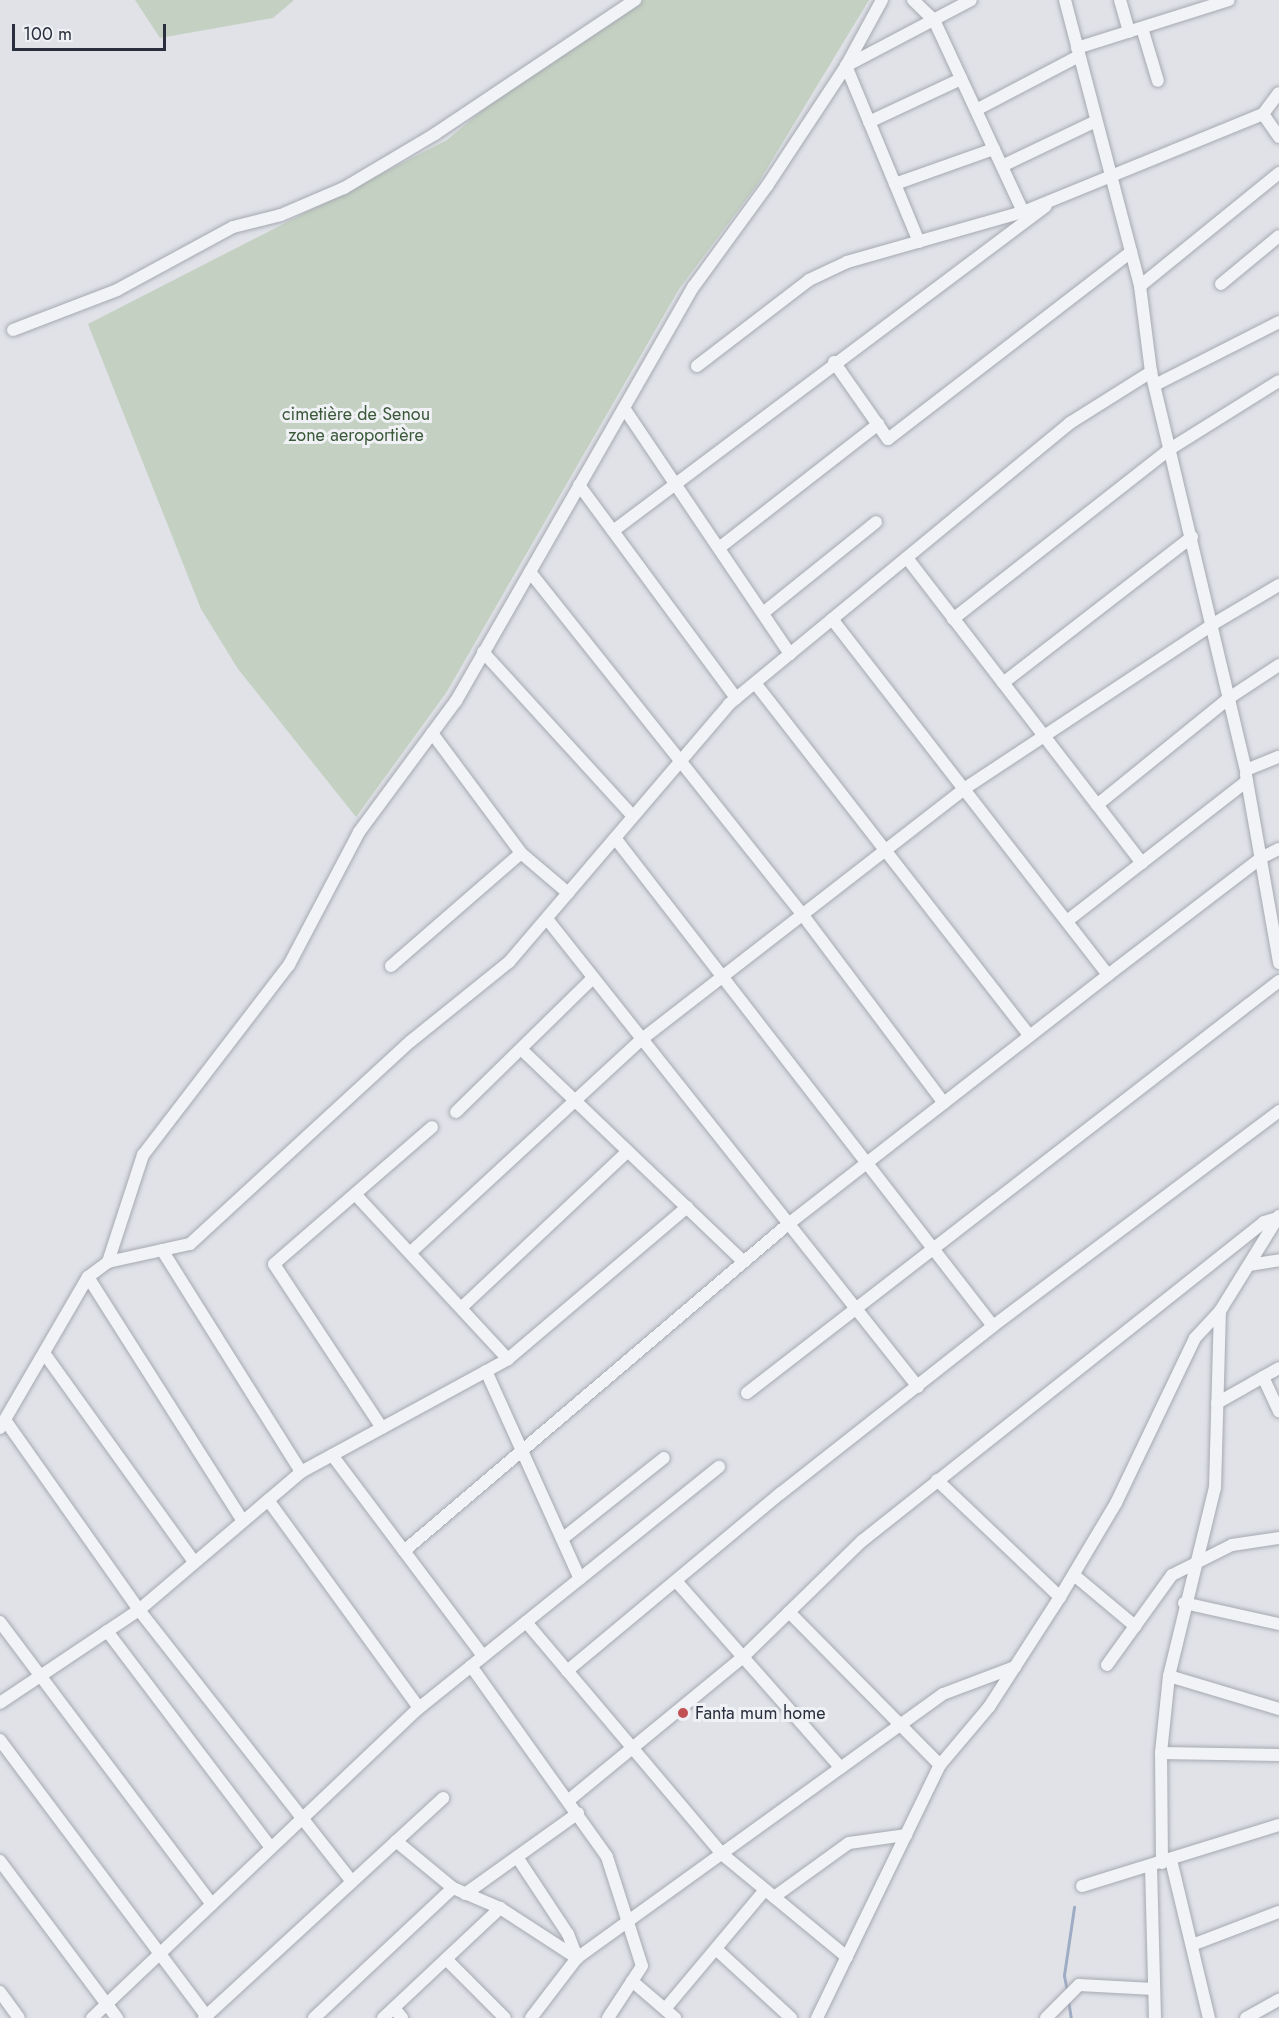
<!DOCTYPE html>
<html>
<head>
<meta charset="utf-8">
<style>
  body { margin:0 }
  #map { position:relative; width:1279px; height:2018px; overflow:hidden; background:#e0e2e8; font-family:Jost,sans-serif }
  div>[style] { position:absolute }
  .green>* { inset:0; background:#c4d1c2 }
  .stream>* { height:3px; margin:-1.5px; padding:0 1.5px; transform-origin:1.5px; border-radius:1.5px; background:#9eacc4 }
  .roads { filter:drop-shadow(0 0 2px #a6a9b1) drop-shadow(0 0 2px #a6a9b1) }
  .minor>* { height:12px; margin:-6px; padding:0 6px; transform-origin:6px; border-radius:6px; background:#f2f3f6 }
  .dots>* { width:16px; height:16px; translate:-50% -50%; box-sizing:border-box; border:3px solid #eff1f5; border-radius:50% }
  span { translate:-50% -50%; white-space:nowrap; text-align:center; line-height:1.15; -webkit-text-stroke:6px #eff1f5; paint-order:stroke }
  .park-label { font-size:18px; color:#3b5839 }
  .poi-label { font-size:18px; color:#2a2f3d }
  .left { translate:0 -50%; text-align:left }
  .scale { position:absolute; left:12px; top:24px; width:154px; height:27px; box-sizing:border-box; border:3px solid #2a2f3d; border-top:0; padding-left:8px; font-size:18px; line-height:21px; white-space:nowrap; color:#2a2f3d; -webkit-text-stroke:4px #eff1f5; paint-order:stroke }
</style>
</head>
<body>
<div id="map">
  <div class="green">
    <i style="clip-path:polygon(135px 0,294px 0,273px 18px,160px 38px)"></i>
    <i style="clip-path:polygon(642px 0,869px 0,757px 185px,679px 289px,446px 693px,356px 817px,238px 669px,201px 609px,88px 324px,447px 140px,498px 97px)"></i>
  </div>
  <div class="stream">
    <i style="left:1067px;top:1991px;width:16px;rotate:-101deg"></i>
    <i style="left:1064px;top:1975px;width:69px;rotate:-81.6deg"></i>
    <i style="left:1068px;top:2000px;width:18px;rotate:81deg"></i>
  </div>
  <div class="roads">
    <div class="minor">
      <i style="left:913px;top:0;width:29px;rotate:44deg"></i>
      <i style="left:934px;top:20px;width:212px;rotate:65.1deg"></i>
      <i style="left:1023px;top:212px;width:259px;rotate:-22.2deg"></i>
      <i style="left:1263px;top:114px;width:26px;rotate:-53deg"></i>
      <i style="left:1065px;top:0;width:296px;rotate:75.3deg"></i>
      <i style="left:1140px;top:286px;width:87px;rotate:82.7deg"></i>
      <i style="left:1151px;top:372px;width:409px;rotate:76.6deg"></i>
      <i style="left:1246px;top:770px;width:35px;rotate:-22deg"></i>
      <i style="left:1120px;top:0;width:33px;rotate:74deg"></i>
      <i style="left:1142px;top:28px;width:55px;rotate:73.2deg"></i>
      <i style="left:1077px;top:48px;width:159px;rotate:-17.5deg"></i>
      <i style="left:976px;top:110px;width:116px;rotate:-27.7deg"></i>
      <i style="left:1263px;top:114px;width:28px;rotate:55deg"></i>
      <i style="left:869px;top:122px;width:102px;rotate:-25.1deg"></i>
      <i style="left:1002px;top:166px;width:104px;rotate:-25.6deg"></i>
      <i style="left:895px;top:184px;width:105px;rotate:-19.5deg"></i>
      <i style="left:919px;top:242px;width:191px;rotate:-112.5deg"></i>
      <i style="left:846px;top:66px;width:141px;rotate:-27.8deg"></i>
      <i style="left:1221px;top:284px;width:75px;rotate:-39.6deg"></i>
      <i style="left:1140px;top:286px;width:179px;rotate:-39.1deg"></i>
      <i style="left:13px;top:330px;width:111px;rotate:-21deg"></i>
      <i style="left:117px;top:290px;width:132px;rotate:-28.5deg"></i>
      <i style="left:233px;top:227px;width:49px;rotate:-14deg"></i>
      <i style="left:281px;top:215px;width:69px;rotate:-23.2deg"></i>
      <i style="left:344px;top:188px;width:106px;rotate:-30.7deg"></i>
      <i style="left:435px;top:134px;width:241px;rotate:-33.8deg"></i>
      <i style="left:834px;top:362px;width:94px;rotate:55deg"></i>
      <i style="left:888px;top:439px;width:307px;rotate:-37.6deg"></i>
      <i style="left:697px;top:366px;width:141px;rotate:-37.5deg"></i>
      <i style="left:809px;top:280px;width:42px;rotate:-25.3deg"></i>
      <i style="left:847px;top:262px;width:183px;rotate:-15.9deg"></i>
      <i style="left:1155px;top:385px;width:139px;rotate:-26.9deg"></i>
      <i style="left:624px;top:408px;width:297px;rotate:56deg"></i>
      <i style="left:579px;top:485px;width:265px;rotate:53.6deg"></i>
      <i style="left:613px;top:531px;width:541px;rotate:-36.89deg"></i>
      <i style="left:719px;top:548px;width:202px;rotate:-37.9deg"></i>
      <i style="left:907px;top:558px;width:385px;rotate:52.4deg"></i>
      <i style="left:530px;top:572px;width:437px;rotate:51.5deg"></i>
      <i style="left:802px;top:914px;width:236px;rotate:53.1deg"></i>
      <i style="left:763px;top:613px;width:145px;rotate:-38.8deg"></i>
      <i style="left:832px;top:619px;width:450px;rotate:52.2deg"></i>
      <i style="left:953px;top:619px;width:276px;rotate:-38.1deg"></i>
      <i style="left:1170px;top:449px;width:128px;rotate:-32deg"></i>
      <i style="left:483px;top:652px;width:222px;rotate:47.6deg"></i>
      <i style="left:755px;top:683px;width:447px;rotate:52.1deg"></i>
      <i style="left:1003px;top:683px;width:239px;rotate:-37.7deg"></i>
      <i style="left:432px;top:733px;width:149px;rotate:53.4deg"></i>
      <i style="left:521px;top:853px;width:62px;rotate:40.4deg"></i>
      <i style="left:1246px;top:775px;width:191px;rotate:80deg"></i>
      <i style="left:1097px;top:805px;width:170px;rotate:-39deg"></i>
      <i style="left:1229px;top:698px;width:60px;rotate:-33.4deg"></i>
      <i style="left:615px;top:838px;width:617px;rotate:52.24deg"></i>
      <i style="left:547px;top:919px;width:597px;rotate:51.59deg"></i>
      <i style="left:1067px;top:921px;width:228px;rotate:-37.9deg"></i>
      <i style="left:391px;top:966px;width:172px;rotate:-41deg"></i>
      <i style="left:521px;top:1049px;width:308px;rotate:43.7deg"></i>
      <i style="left:456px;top:1112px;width:192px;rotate:-44.4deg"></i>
      <i style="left:355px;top:1194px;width:225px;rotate:47.2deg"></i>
      <i style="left:162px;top:1250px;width:262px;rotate:57.9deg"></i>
      <i style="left:410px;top:1253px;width:316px;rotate:-42.7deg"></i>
      <i style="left:642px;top:1039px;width:408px;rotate:-37.8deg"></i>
      <i style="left:964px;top:789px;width:299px;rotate:-33.5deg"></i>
      <i style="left:1213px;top:624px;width:77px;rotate:-30.6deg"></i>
      <i style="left:108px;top:1262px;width:113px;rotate:-71.9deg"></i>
      <i style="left:143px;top:1155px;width:240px;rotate:-52.5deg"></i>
      <i style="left:289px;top:965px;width:150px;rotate:-62.2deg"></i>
      <i style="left:359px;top:832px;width:163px;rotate:-53.5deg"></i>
      <i style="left:456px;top:701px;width:478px;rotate:-60.2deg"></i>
      <i style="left:694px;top:286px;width:124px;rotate:-53.9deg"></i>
      <i style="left:767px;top:186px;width:144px;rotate:-56.6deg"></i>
      <i style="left:846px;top:66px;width:75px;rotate:-61.4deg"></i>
      <i style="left:1249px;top:1265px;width:30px;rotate:-9deg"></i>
      <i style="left:88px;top:1277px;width:289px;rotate:57.6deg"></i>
      <i style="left:461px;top:1308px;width:229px;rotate:-43.2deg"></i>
      <i style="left:44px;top:1353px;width:257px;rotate:54.3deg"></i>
      <i style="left:486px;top:1371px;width:228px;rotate:65.7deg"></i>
      <i style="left:1263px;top:1377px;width:38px;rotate:65deg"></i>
      <i style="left:747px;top:1393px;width:673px;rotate:-37.76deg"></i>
      <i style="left:1217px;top:1403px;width:71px;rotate:-29.4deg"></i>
      <i style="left:5px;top:1420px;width:232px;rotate:54.8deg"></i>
      <i style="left:139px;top:1610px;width:345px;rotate:51.9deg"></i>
      <i style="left:0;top:1428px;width:175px;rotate:-59.8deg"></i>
      <i style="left:88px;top:1277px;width:25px;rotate:-37deg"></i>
      <i style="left:108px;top:1262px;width:84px;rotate:-12.4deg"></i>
      <i style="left:190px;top:1244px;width:300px;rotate:-42.6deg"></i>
      <i style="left:411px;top:1041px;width:126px;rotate:-38.9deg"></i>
      <i style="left:509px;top:962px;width:339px;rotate:-49.5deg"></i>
      <i style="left:729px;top:704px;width:442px;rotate:-39.5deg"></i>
      <i style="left:1070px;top:423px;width:96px;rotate:-32.2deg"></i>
      <i style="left:382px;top:1428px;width:196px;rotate:-123.4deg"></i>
      <i style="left:274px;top:1264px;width:209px;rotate:-40.9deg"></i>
      <i style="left:332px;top:1455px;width:251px;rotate:53.1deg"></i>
      <i style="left:937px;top:1480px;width:170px;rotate:43.6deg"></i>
      <i style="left:268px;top:1500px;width:257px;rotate:54deg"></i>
      <i style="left:562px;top:1539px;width:130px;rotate:-38.5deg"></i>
      <i style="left:404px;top:1551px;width:503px;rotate:-40.4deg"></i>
      <i style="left:787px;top:1225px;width:407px;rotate:-37.9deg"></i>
      <i style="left:1108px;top:975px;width:193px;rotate:-37.4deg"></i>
      <i style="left:1261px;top:858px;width:20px;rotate:-27deg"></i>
      <i style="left:1074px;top:1575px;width:80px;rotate:39.9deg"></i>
      <i style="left:676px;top:1581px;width:249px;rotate:48.6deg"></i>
      <i style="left:1184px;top:1603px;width:97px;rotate:12.5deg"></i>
      <i style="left:789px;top:1612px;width:215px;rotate:45.4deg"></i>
      <i style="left:0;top:1622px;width:353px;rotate:53.1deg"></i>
      <i style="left:526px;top:1622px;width:304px;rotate:49.8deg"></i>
      <i style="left:722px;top:1854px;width:162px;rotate:39.5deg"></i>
      <i style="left:107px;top:1631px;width:272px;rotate:52.9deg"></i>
      <i style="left:1107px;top:1665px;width:111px;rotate:-54.2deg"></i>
      <i style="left:1172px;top:1575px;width:67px;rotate:-26.6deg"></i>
      <i style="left:1232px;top:1545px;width:48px;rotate:-8.5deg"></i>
      <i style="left:471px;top:1666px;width:234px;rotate:54.5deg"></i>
      <i style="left:607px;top:1857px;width:114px;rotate:72.2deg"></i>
      <i style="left:642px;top:1966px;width:62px;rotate:123.2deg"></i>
      <i style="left:567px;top:1671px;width:278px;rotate:-39.8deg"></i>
      <i style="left:781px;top:1493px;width:270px;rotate:-38.2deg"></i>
      <i style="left:993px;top:1326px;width:358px;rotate:-36.9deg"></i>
      <i style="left:1169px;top:1676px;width:115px;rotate:16.7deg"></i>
      <i style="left:0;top:1703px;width:167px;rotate:-33.8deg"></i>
      <i style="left:139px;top:1610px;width:213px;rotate:-40.4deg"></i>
      <i style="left:301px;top:1472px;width:236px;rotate:-28.6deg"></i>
      <i style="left:508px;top:1359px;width:235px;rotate:-40.3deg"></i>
      <i style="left:0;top:1740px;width:347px;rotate:53.2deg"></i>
      <i style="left:1161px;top:1753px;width:118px;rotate:1deg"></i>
      <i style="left:569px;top:1800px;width:225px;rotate:-39.4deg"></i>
      <i style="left:743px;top:1657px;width:166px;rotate:-44.3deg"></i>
      <i style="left:862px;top:1541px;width:513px;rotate:-38.43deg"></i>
      <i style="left:1264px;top:1222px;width:15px;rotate:-16deg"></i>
      <i style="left:396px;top:1841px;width:74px;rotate:39.5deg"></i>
      <i style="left:453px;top:1888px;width:51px;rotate:23.1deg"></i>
      <i style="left:500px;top:1908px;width:92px;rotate:33deg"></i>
      <i style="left:517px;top:1857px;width:92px;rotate:56.5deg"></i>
      <i style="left:568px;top:1934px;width:26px;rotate:69deg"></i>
      <i style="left:1171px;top:1860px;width:163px;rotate:76.5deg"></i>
      <i style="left:0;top:1861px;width:196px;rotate:53.3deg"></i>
      <i style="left:1162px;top:1863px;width:110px;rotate:-90.5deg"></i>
      <i style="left:1161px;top:1753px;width:77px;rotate:-84.1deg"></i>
      <i style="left:1169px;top:1676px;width:194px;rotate:-76.3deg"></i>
      <i style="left:1215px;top:1488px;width:177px;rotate:-88.4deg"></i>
      <i style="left:1151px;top:1866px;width:152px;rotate:88.5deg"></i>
      <i style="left:1082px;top:1886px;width:206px;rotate:-17.2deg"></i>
      <i style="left:465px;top:1894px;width:139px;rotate:-35.6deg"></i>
      <i style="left:774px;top:1897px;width:92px;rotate:-35.8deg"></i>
      <i style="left:849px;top:1843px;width:58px;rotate:-8deg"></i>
      <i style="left:1192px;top:1945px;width:93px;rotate:-20.8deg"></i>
      <i style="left:716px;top:1949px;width:102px;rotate:42.6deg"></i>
      <i style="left:446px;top:1959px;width:83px;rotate:45deg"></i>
      <i style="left:632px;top:1981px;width:57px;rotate:40.7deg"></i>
      <i style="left:0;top:1992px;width:32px;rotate:54deg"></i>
      <i style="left:394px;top:2008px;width:13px;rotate:51deg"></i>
      <i style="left:665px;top:2009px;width:155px;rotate:-50deg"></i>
      <i style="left:92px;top:2018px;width:451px;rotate:-43.5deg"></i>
      <i style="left:419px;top:1708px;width:385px;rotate:-38.8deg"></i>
      <i style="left:204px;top:2018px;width:325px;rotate:-42.6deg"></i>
      <i style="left:314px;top:2018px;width:190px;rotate:-43.1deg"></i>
      <i style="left:383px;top:2018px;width:161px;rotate:-43.2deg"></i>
      <i style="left:531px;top:2018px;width:76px;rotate:-52.5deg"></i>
      <i style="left:577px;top:1958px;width:451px;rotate:-35.8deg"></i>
      <i style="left:943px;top:1694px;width:77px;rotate:-20.6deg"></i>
      <i style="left:817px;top:2018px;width:281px;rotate:-64.1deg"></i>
      <i style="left:940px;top:1765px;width:76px;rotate:-49.8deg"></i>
      <i style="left:989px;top:1707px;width:131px;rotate:-57.2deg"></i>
      <i style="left:1060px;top:1597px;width:109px;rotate:-59.2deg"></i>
      <i style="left:1116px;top:1503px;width:183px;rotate:-64.4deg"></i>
      <i style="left:1195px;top:1338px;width:37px;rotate:-47deg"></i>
      <i style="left:1220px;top:1311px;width:112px;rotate:-58.2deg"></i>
      <i style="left:1046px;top:2018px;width:47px;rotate:-45deg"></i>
      <i style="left:1079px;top:1985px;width:75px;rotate:3.1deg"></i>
      <i style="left:1246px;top:2018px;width:38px;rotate:-29deg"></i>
    </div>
  </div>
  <div class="dots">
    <i style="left:683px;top:1713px;background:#c15153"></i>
  </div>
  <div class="park-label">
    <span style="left:356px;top:425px">cimetière de Senou<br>zone aeroportière</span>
  </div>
  <div class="poi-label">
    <span class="left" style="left:695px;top:1713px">Fanta mum home</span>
  </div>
  <div class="scale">100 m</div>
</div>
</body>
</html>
